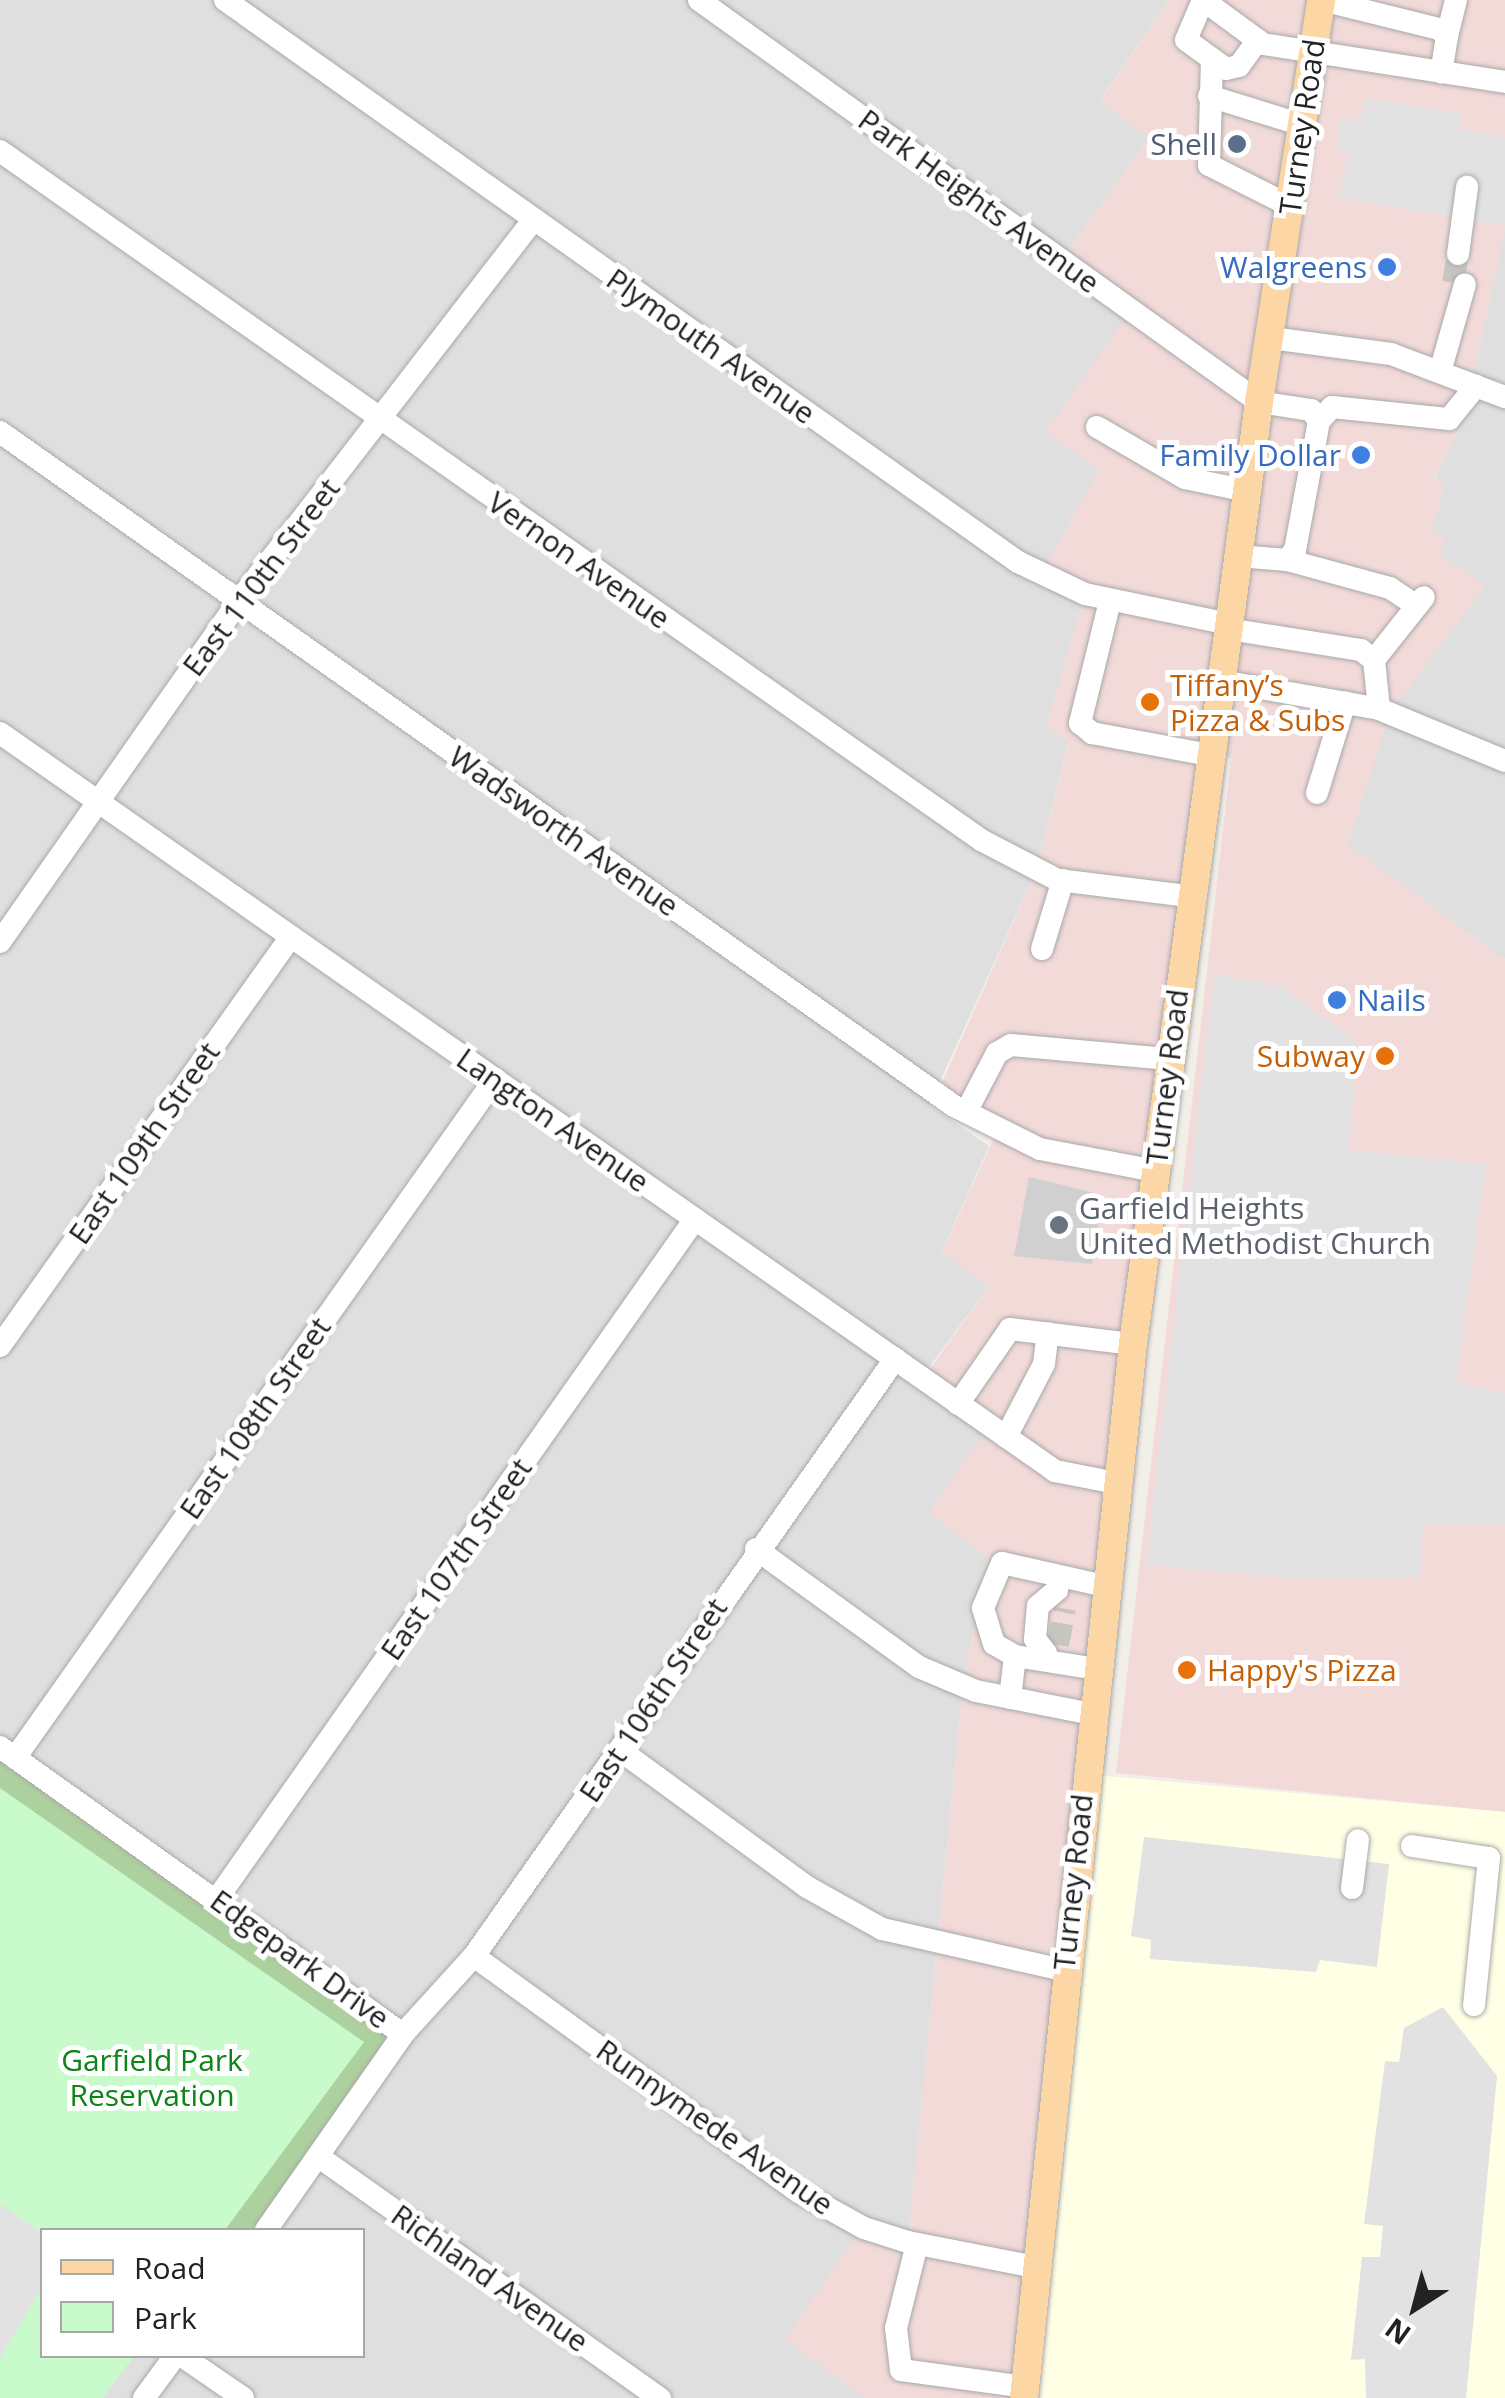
<!DOCTYPE html>
<html>
<head>
<meta charset="utf-8">
<style>
  body { margin:0 }
  #map { position:relative; width:1505px; height:2398px; overflow:hidden; background:#f2efe9; font-family:"Open Sans",sans-serif }
  div>[style] { position:absolute }
  .residential>* { inset:0; background:#e0dfdf }
  .commercial>* { inset:0; background:#f2dad9 }
  .education>* { inset:0; background:#ffffe5 }
  .religious>* { inset:0; background:#d0d0d0 }
  .forest>* { inset:0; background:#add19e }
  .park>* { inset:0; background:#c8facc }
  .parking>* { inset:0; background:#e2e2e2 }
  .minor-tunnel>* { height:22px; margin-top:-11px; transform-origin:0; background:repeating-linear-gradient(90deg,#c8c6c1 0 22px,transparent 0 33px) }
  .roads { filter:drop-shadow(0 0 2px #a9a9a9) drop-shadow(0 0 2px #a9a9a9) }
  .minor>* { height:22px; margin:-11px; padding:0 11px; transform-origin:11px; border-radius:11px; background:#fff }
  .major>* { height:28px; margin:-14px; padding:0 14px; transform-origin:14px; border-radius:14px; background:#fcd6a4 }
  .dots>* { width:28px; height:28px; translate:-50% -50%; box-sizing:border-box; border:5px solid #fff; border-radius:50% }
  span { translate:-50% -50%; white-space:nowrap; text-align:center; line-height:1.15; -webkit-text-stroke:10px #fff; paint-order:stroke }
  .street-label { font-size:30px; color:#222 }
  .service-label { font-size:30px; color:#4e5e75 }
  .right { translate:-100% -50%; text-align:right }
  .shop-label { font-size:30px; color:#366cbe }
  .left { translate:0 -50%; text-align:left }
  .food-label { font-size:30px; color:#c56008 }
  .worship-label { font-size:30px; color:#5b616d }
  .park-label { font-size:30px; color:#0c8416 }
  .legend { position:absolute; left:40px; top:2228px; width:325px; height:130px; box-sizing:border-box; background:#fff; border:2px solid #a7a7a7; margin:0; padding:12px 18px; list-style:none; font-size:30px; color:#222 }
  .legend li { display:flex; align-items:center; gap:20px; height:50px }
  .legend b { width:50px; border:2px solid #a7a7a7 }
  .north { position:absolute; left:1365px; top:2258px; width:100px; height:100px; -webkit-text-stroke:8px #fff; paint-order:stroke; rotate:216deg; font-size:28px; font-weight:700; line-height:40px; text-align:center; color:#222 }
  .north::after { content:''; display:block; margin:auto; width:35px; height:45px; background:#222; clip-path:polygon(50% 0,100% 100%,50% 72%,0 100%) }
</style>
</head>
<body>
<div id="map">
  <div class="residential">
    <i style="clip-path:polygon(0 0,1169px 0,1100px 100px,1149px 138px,1061px 260px,1132px 311px,1100px 470px,1042px 573px,1085px 594px,1047px 727px,1069px 741px,1037px 869px,929px 1105px,989px 1146px,942px 1251px,989px 1286px,916px 1385px,985px 1435px,988px 1558px,963px 1686px,908px 2242px,785px 2339px,866px 2398px,102px 2398px,134px 2356px,362px 2356px,362px 2230px,225px 2230px,0 1788px)"></i>
    <i style="clip-path:polygon(1505px 226px,1505px 960px,1347px 845px,1439px 554px,1431px 531px,1435px 478px,1466px 414px)"></i>
  </div>
  <div class="commercial">
    <i style="clip-path:polygon(1169px 0,1505px 0,1505px 227px,1466px 414px,1435px 477px,1445px 487px,1431px 531px,1445px 539px,1440px 555px,1485px 586px,1390px 712px,1348px 845px,1505px 960px,1505px 1812px,1116px 1773px,1231px 759px,1212px 745px,1024px 2398px,866px 2398px,785px 2340px,862px 2227px,908px 2241px,963px 1686px,988px 1558px,929px 1512px,990px 1426px,923px 1379px,989px 1286px,942px 1252px,998px 1129px,937px 1094px,1037px 869px,1069px 742px,1047px 727px,1085px 594px,1042px 573px,1099px 470px,1046px 431px,1131px 311px,1061px 260px,1149px 138px,1100px 101px)"></i>
  </div>
  <div class="education">
    <i style="clip-path:polygon(1085px 1774px,1505px 1812px,1505px 2398px,1024px 2398px)"></i>
  </div>
  <div class="religious">
    <i style="clip-path:polygon(1029px 1177px,1103px 1195px,1092px 1264px,1014px 1256px)"></i>
  </div>
  <div class="forest">
    <i style="clip-path:polygon(0 1747px,403px 2034px,266px 2230px,79px 2230px,0 1855px)"></i>
  </div>
  <div class="park">
    <i style="clip-path:polygon(0 1788px,364px 2042px,225px 2230px,42px 2230px,42px 2356px,134px 2356px,102px 2398px,0 2398px)"></i>
  </div>
  <div class="parking">
    <i style="clip-path:polygon(1365px 98px,1461px 114px,1460px 129px,1505px 138px,1505px 226px,1339px 198px,1348px 153px,1336px 150px,1341px 116px,1361px 120px)"></i>
    <i style="clip-path:polygon(1214px 974px,1282px 987px,1357px 1042px,1349px 1150px,1486px 1164px,1456px 1382px,1505px 1394px,1505px 1525px,1423px 1524px,1420px 1577px,1308px 1579px,1146px 1565px)"></i>
    <i style="clip-path:polygon(1144px 1837px,1389px 1864px,1377px 1967px,1320px 1960px,1316px 1972px,1150px 1959px,1151px 1940px,1131px 1936px)"></i>
    <i style="clip-path:polygon(1443px 2007px,1497px 2076px,1466px 2398px,1366px 2398px,1365px 2359px,1351px 2360px,1362px 2257px,1380px 2257px,1383px 2226px,1364px 2224px,1385px 2061px,1399px 2062px,1404px 2028px)"></i>
    <i style="clip-path:polygon(0 2204px,42px 2233px,42px 2288px,0 2358px)"></i>
  </div>
  <div class="minor-tunnel">
    <i style="left:1453px;top:283px;width:29px;rotate:-80deg"></i>
    <i style="left:1058px;top:1645px;width:37px;rotate:-79deg"></i>
  </div>
  <div class="roads">
    <div class="minor">
      <i style="left:225px;top:0;width:972px;rotate:35.33deg"></i>
      <i style="left:1018px;top:562px;width:74px;rotate:25.5deg"></i>
      <i style="left:1085px;top:594px;width:146px;rotate:11.8deg"></i>
      <i style="left:699px;top:0;width:689px;rotate:35.67deg"></i>
      <i style="left:1259px;top:402px;width:53px;rotate:8.7deg"></i>
      <i style="left:1311px;top:410px;width:14px;rotate:54deg"></i>
      <i style="left:1319px;top:421px;width:131px;rotate:100.5deg"></i>
      <i style="left:1295px;top:550px;width:13px;rotate:129deg"></i>
      <i style="left:1287px;top:560px;width:49px;rotate:-175.3deg"></i>
      <i style="left:1203px;top:0;width:74px;rotate:36.3deg"></i>
      <i style="left:1263px;top:44px;width:245px;rotate:8.9deg"></i>
      <i style="left:1203px;top:0;width:43px;rotate:113deg"></i>
      <i style="left:1186px;top:40px;width:49px;rotate:35.9deg"></i>
      <i style="left:1226px;top:69px;width:13px;rotate:-13deg"></i>
      <i style="left:1239px;top:66px;width:32px;rotate:-54deg"></i>
      <i style="left:1322px;top:0;width:121px;rotate:13.9deg"></i>
      <i style="left:1439px;top:29px;width:11px;rotate:41deg"></i>
      <i style="left:1447px;top:36px;width:37px;rotate:99deg"></i>
      <i style="left:1447px;top:36px;width:37px;rotate:-76deg"></i>
      <i style="left:1212px;top:59px;width:106px;rotate:91.6deg"></i>
      <i style="left:1209px;top:165px;width:91px;rotate:26.8deg"></i>
      <i style="left:1209px;top:96px;width:97px;rotate:17.3deg"></i>
      <i style="left:0;top:151px;width:1199px;rotate:35.08deg"></i>
      <i style="left:981px;top:840px;width:87px;rotate:27.5deg"></i>
      <i style="left:1058px;top:880px;width:132px;rotate:7deg"></i>
      <i style="left:1458px;top:254px;width:68px;rotate:-82.3deg"></i>
      <i style="left:1271px;top:338px;width:121px;rotate:7.6deg"></i>
      <i style="left:1391px;top:354px;width:122px;rotate:20.7deg"></i>
      <i style="left:1440px;top:372px;width:91px;rotate:-74.1deg"></i>
      <i style="left:1319px;top:421px;width:19px;rotate:-47deg"></i>
      <i style="left:1332px;top:407px;width:118px;rotate:5.9deg"></i>
      <i style="left:1449px;top:419px;width:43px;rotate:-50.7deg"></i>
      <i style="left:1097px;top:427px;width:102px;rotate:30.1deg"></i>
      <i style="left:1185px;top:478px;width:63px;rotate:11.8deg"></i>
      <i style="left:0;top:432px;width:1168px;rotate:35.24deg"></i>
      <i style="left:954px;top:1106px;width:96px;rotate:26.6deg"></i>
      <i style="left:1040px;top:1149px;width:117px;rotate:10.8deg"></i>
      <i style="left:1287px;top:560px;width:107px;rotate:15.2deg"></i>
      <i style="left:1390px;top:588px;width:32px;rotate:34deg"></i>
      <i style="left:1110px;top:601px;width:126px;rotate:103.8deg"></i>
      <i style="left:1080px;top:723px;width:16px;rotate:40deg"></i>
      <i style="left:1092px;top:733px;width:120px;rotate:10.6deg"></i>
      <i style="left:1228px;top:629px;width:135px;rotate:9deg"></i>
      <i style="left:1361px;top:650px;width:16px;rotate:38deg"></i>
      <i style="left:1221px;top:681px;width:160px;rotate:10deg"></i>
      <i style="left:1379px;top:709px;width:136px;rotate:22.4deg"></i>
      <i style="left:1379px;top:709px;width:49px;rotate:-95.8deg"></i>
      <i style="left:1374px;top:660px;width:80px;rotate:-51.6deg"></i>
      <i style="left:0;top:733px;width:1288px;rotate:34.97deg"></i>
      <i style="left:1055px;top:1471px;width:62px;rotate:11.1deg"></i>
      <i style="left:1317px;top:793px;width:95px;rotate:-72.9deg"></i>
      <i style="left:0;top:942px;width:415px;rotate:-55deg"></i>
      <i style="left:238px;top:602px;width:483px;rotate:-52.3deg"></i>
      <i style="left:1042px;top:949px;width:72px;rotate:-73.1deg"></i>
      <i style="left:966px;top:1112px;width:67px;rotate:-62.3deg"></i>
      <i style="left:997px;top:1053px;width:16px;rotate:-30deg"></i>
      <i style="left:1011px;top:1045px;width:159px;rotate:5.1deg"></i>
      <i style="left:0;top:1346px;width:499px;rotate:-54.6deg"></i>
      <i style="left:958px;top:1404px;width:91px;rotate:-55.3deg"></i>
      <i style="left:1010px;top:1329px;width:124px;rotate:7deg"></i>
      <i style="left:1006px;top:1437px;width:82px;rotate:-62.5deg"></i>
      <i style="left:1044px;top:1364px;width:31px;rotate:-83deg"></i>
      <i style="left:756px;top:1549px;width:201px;rotate:35.9deg"></i>
      <i style="left:919px;top:1667px;width:62px;rotate:22.8deg"></i>
      <i style="left:976px;top:1691px;width:118px;rotate:11.2deg"></i>
      <i style="left:1046px;top:1653px;width:18px;rotate:-128deg"></i>
      <i style="left:1035px;top:1639px;width:33px;rotate:-85deg"></i>
      <i style="left:1038px;top:1606px;width:25px;rotate:-40deg"></i>
      <i style="left:1015px;top:1656px;width:82px;rotate:9.1deg"></i>
      <i style="left:1010px;top:1698px;width:42px;rotate:-83.2deg"></i>
      <i style="left:1015px;top:1656px;width:24px;rotate:-150deg"></i>
      <i style="left:994px;top:1644px;width:38px;rotate:-107deg"></i>
      <i style="left:983px;top:1608px;width:49px;rotate:-67.1deg"></i>
      <i style="left:1002px;top:1563px;width:106px;rotate:12.6deg"></i>
      <i style="left:0;top:1747px;width:495px;rotate:35.5deg"></i>
      <i style="left:620px;top:1750px;width:232px;rotate:36.2deg"></i>
      <i style="left:807px;top:1887px;width:86px;rotate:29.2deg"></i>
      <i style="left:882px;top:1929px;width:186px;rotate:12.8deg"></i>
      <i style="left:15px;top:1758px;width:832px;rotate:-54.74deg"></i>
      <i style="left:1412px;top:1846px;width:78px;rotate:8.9deg"></i>
      <i style="left:1489px;top:1858px;width:148px;rotate:95.8deg"></i>
      <i style="left:1352px;top:1888px;width:48px;rotate:-82.9deg"></i>
      <i style="left:217px;top:1899px;width:831px;rotate:-54.9deg"></i>
      <i style="left:474px;top:1956px;width:402px;rotate:36deg"></i>
      <i style="left:799px;top:2192px;width:74px;rotate:29deg"></i>
      <i style="left:864px;top:2228px;width:46px;rotate:17.7deg"></i>
      <i style="left:908px;top:2242px;width:129px;rotate:11.1deg"></i>
      <i style="left:319px;top:2157px;width:418px;rotate:35.3deg"></i>
      <i style="left:266px;top:2230px;width:239px;rotate:-55deg"></i>
      <i style="left:403px;top:2034px;width:105px;rotate:-47.7deg"></i>
      <i style="left:474px;top:1956px;width:731px;rotate:-54.81deg"></i>
      <i style="left:917px;top:2244px;width:87px;rotate:104deg"></i>
      <i style="left:896px;top:2328px;width:42px;rotate:83.2deg"></i>
      <i style="left:901px;top:2370px;width:125px;rotate:7.8deg"></i>
      <i style="left:182px;top:2356px;width:74px;rotate:34.5deg"></i>
      <i style="left:144px;top:2398px;width:52px;rotate:-53.6deg"></i>
    </div>
    <div class="major">
      <i style="left:1024px;top:2398px;width:1060px;rotate:-84.1deg"></i>
      <i style="left:1133px;top:1344px;width:950px;rotate:-82.38deg"></i>
      <i style="left:1259px;top:402px;width:407px;rotate:-81.2deg"></i>
    </div>
  </div>
  <div class="dots">
    <i style="left:1237px;top:144px;background:#5c6f8a"></i>
    <i style="left:1387px;top:267px;background:#3f7fe0"></i>
    <i style="left:1361px;top:455px;background:#3f7fe0"></i>
    <i style="left:1150px;top:702px;background:#e8710a"></i>
    <i style="left:1337px;top:1000px;background:#3f7fe0"></i>
    <i style="left:1385px;top:1056px;background:#e8710a"></i>
    <i style="left:1059px;top:1225px;background:#6b7280"></i>
    <i style="left:1187px;top:1670px;background:#e8710a"></i>
  </div>
  <div class="street-label">
    <span style="left:1302px;top:127px;rotate:-82deg">Turney Road</span>
    <span style="left:979px;top:201px;rotate:36deg">Park Heights Avenue</span>
    <span style="left:711px;top:346px;rotate:35deg">Plymouth Avenue</span>
    <span style="left:579px;top:560px;rotate:35deg">Vernon Avenue</span>
    <span style="left:261px;top:577px;rotate:-53deg">East 110th Street</span>
    <span style="left:564px;top:831px;rotate:35deg">Wadsworth Avenue</span>
    <span style="left:1167px;top:1077px;rotate:-83deg">Turney Road</span>
    <span style="left:553px;top:1120px;rotate:35deg">Langton Avenue</span>
    <span style="left:144px;top:1143px;rotate:-55deg">East 109th Street</span>
    <span style="left:255px;top:1418px;rotate:-55deg">East 108th Street</span>
    <span style="left:456px;top:1559px;rotate:-55deg">East 107th Street</span>
    <span style="left:653px;top:1700px;rotate:-56deg">East 106th Street</span>
    <span style="left:1073px;top:1882px;rotate:-84deg">Turney Road</span>
    <span style="left:300px;top:1959px;rotate:36deg">Edgepark Drive</span>
    <span style="left:715px;top:2127px;rotate:35deg">Runnymede Avenue</span>
    <span style="left:490px;top:2278px;rotate:35deg">Richland Avenue</span>
  </div>
  <div class="service-label">
    <span class="right" style="left:1217px;top:144px">Shell</span>
  </div>
  <div class="shop-label">
    <span class="right" style="left:1367px;top:267px">Walgreens</span>
    <span class="right" style="left:1341px;top:455px">Family Dollar</span>
    <span class="left" style="left:1357px;top:1000px">Nails</span>
  </div>
  <div class="food-label">
    <span class="left" style="left:1170px;top:702px">Tiffany’s<br>Pizza &amp; Subs</span>
    <span class="right" style="left:1365px;top:1056px">Subway</span>
    <span class="left" style="left:1207px;top:1670px">Happy's Pizza</span>
  </div>
  <div class="worship-label">
    <span class="left" style="left:1079px;top:1225px">Garfield Heights<br>United Methodist Church</span>
  </div>
  <div class="park-label">
    <span style="left:152px;top:2077px">Garfield Park<br>Reservation</span>
  </div>
  <ul class="legend">
  <li><b style="height:12px;background:#fcd6a4"></b>Road</li>
  <li><b style="height:28px;background:#c8facc"></b>Park</li>
  </ul>
  <div class="north">N</div>
</div>
</body>
</html>
